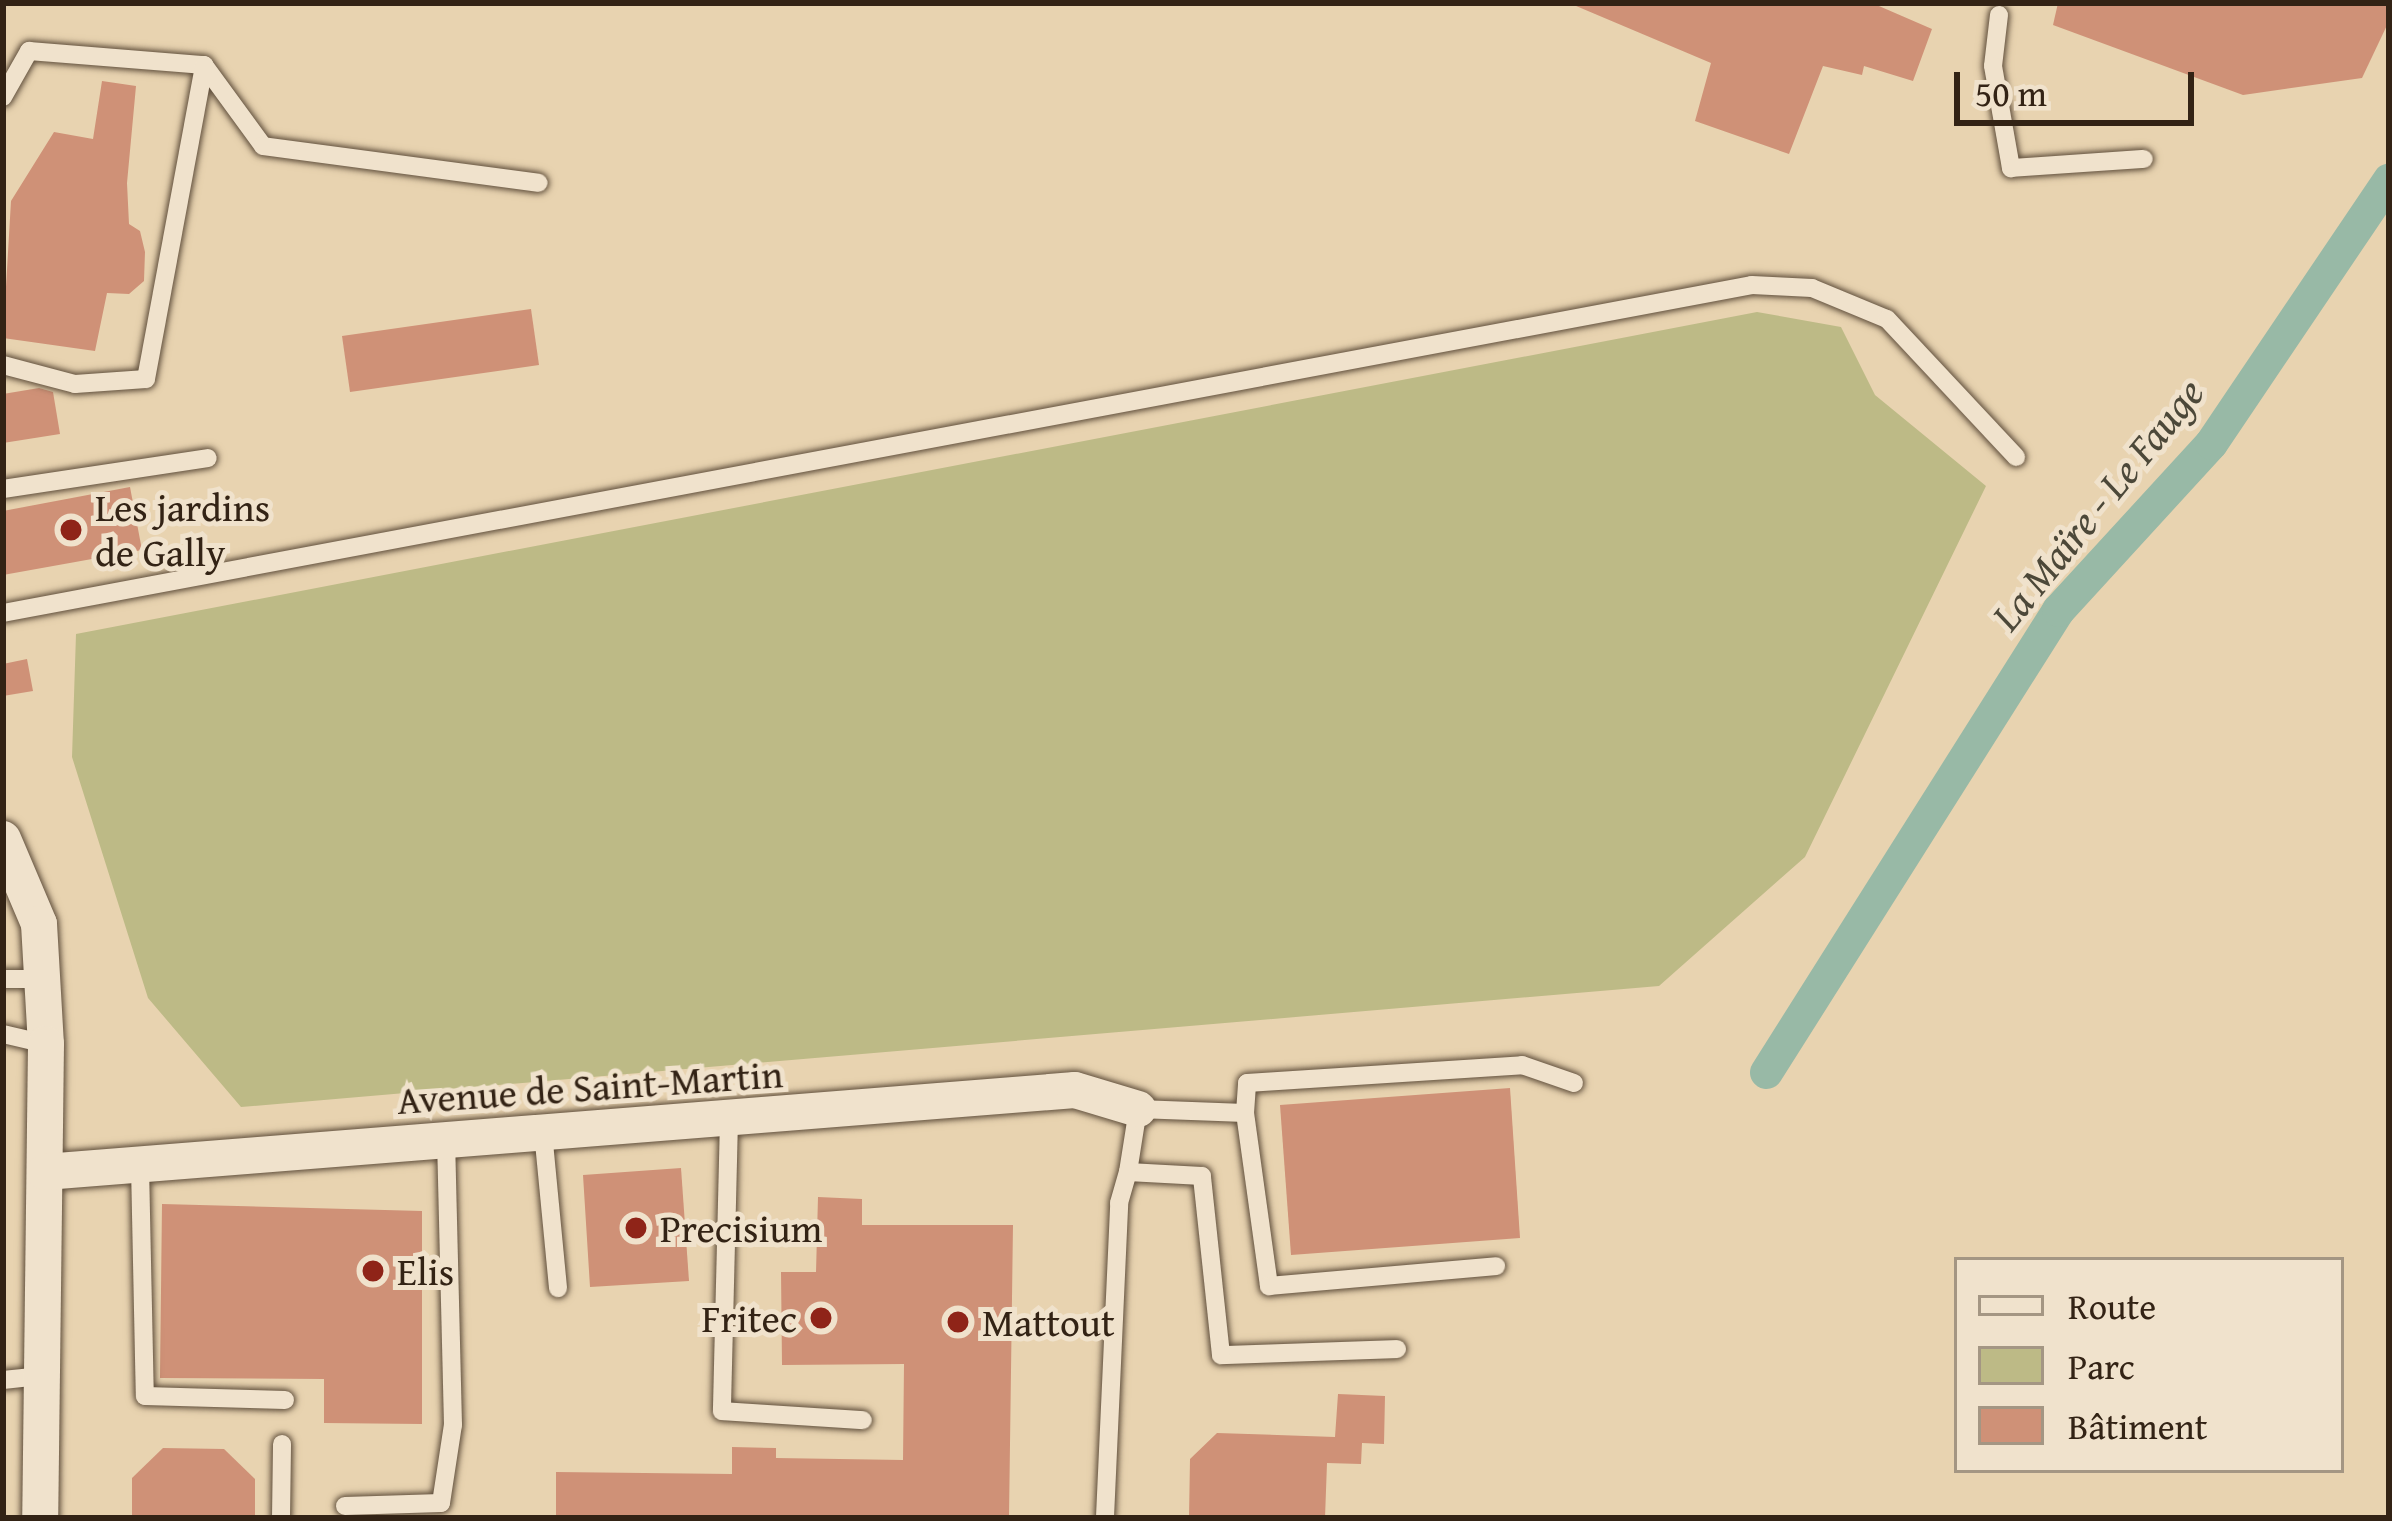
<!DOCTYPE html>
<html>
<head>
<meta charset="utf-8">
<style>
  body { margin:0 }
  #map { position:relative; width:2392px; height:1521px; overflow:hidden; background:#e8d3b0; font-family:"Gentium Book Plus",serif }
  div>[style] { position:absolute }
  .green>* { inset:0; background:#bdba86 }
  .canal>* { height:33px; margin:-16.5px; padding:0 16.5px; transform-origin:16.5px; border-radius:16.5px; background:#98b9a6 }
  .building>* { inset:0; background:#cf9177 }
  .roads { filter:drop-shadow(0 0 3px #604f3c) drop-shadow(0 0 3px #604f3c) }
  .lane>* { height:18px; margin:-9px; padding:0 9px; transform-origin:9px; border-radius:9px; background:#f0e2cc }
  .street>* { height:36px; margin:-18px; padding:0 18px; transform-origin:18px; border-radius:18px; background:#f0e2cc }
  .dots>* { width:33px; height:33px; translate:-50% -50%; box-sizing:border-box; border:6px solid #f0e2cc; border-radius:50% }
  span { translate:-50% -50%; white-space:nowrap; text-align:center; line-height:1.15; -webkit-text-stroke:10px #f0e2cc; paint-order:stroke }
  .poi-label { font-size:39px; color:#332315 }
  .left { translate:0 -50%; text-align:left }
  .right { translate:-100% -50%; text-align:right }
  .street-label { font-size:39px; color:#332315 }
  .water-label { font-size:42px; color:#4c4839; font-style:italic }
  .frame { position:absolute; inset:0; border:6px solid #332315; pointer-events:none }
  .legend { position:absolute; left:1954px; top:1257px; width:390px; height:216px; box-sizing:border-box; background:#f0e2cc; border:3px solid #a49683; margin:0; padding:15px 21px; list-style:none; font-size:36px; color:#332315 }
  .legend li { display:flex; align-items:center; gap:24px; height:60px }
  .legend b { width:60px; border:3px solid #a49683 }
  .scale { position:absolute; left:1954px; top:72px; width:240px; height:54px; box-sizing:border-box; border:6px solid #332315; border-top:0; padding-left:15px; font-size:36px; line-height:42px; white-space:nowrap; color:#332315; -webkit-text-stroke:9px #f0e2cc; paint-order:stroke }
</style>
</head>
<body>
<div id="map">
  <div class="green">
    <i style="clip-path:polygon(1757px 312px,1841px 327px,1875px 395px,1986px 486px,1805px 857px,1659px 986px,241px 1107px,148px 998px,72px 757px,76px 634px)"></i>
  </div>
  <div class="canal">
    <i style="left:1766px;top:1072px;width:547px;rotate:-57.71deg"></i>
    <i style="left:2058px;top:610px;width:226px;rotate:-47.5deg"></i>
    <i style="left:2211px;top:443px;width:318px;rotate:-56deg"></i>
  </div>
  <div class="building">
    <i style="clip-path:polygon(1569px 3px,1872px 3px,1932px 29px,1913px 81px,1864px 66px,1862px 75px,1823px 66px,1789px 154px,1695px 121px,1711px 63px)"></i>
    <i style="clip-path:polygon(2058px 3px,2389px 3px,2389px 21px,2362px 78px,2243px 95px,2053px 25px)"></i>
    <i style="clip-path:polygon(102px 81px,136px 86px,127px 183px,129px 224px,140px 231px,145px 252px,144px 281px,129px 294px,107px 293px,95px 351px,3px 338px,11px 201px,54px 132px,93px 139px)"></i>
    <i style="clip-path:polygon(531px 309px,539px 365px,350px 392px,342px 336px)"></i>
    <i style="clip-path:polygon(39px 388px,53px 392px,60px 434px,3px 443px,3px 394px)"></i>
    <i style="clip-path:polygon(130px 487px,142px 550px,3px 575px,3px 511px)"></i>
    <i style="clip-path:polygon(27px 659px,33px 691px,3px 696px,3px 664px)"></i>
    <i style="clip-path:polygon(1510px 1088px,1520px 1238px,1291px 1255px,1280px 1105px)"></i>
    <i style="clip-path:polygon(681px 1168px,689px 1281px,590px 1287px,583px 1175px)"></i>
    <i style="clip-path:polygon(818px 1197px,862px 1199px,862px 1225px,1013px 1225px,1009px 1518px,556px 1518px,556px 1472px,732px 1474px,732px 1447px,776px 1448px,776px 1458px,903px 1460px,904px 1364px,782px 1365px,781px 1272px,816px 1272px)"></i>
    <i style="clip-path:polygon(162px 1204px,422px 1211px,422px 1424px,324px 1423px,324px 1379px,160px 1378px)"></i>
    <i style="clip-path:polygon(1338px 1394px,1385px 1396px,1384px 1444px,1362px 1443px,1361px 1464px,1327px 1463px,1325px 1518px,1189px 1518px,1190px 1459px,1217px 1433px,1335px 1437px)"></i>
    <i style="clip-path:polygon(163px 1448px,224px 1449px,255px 1479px,255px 1518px,132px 1518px,132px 1478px)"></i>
  </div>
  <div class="roads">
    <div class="lane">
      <i style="left:1999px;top:15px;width:51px;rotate:96.7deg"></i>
      <i style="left:1993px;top:66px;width:104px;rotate:80deg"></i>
      <i style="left:2011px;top:168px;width:133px;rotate:-3.9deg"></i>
      <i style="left:3px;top:97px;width:53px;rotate:-60.5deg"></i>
      <i style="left:29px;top:51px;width:176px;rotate:4.6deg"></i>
      <i style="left:204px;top:65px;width:100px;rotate:53.9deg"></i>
      <i style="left:263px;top:146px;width:278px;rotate:7.6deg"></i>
      <i style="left:3px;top:365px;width:74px;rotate:14.8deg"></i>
      <i style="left:75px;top:384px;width:71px;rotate:-4deg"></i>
      <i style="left:146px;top:379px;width:319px;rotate:-79.5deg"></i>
      <i style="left:3px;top:489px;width:207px;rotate:-8.6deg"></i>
      <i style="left:3px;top:613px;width:1779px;rotate:-10.62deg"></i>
      <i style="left:1752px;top:285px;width:60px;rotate:2.9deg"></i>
      <i style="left:1812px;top:288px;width:81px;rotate:22.5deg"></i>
      <i style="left:1887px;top:319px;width:189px;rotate:46.9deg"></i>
      <i style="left:3px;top:979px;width:39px"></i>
      <i style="left:3px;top:1034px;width:44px;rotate:13.1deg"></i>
      <i style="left:1245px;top:1113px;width:175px;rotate:82.1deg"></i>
      <i style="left:1269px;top:1286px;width:228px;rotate:-5deg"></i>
      <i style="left:729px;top:1120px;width:291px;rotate:91.4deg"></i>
      <i style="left:722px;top:1411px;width:141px;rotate:3.7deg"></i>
      <i style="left:543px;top:1132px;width:157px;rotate:84.5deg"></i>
      <i style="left:140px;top:1166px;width:230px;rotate:88.8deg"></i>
      <i style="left:145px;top:1396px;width:140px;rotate:1.6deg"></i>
      <i style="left:1397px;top:1349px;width:176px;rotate:178deg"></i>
      <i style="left:1221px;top:1355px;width:180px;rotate:-96.1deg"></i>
      <i style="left:1202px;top:1176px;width:74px;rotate:-176.9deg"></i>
      <i style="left:1128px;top:1172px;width:64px;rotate:-81deg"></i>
      <i style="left:1138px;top:1109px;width:107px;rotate:2.1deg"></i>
      <i style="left:1245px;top:1113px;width:30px;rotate:-86deg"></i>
      <i style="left:1247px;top:1083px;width:276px;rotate:-3.7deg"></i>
      <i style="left:1522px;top:1065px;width:55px;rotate:19.1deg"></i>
      <i style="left:3px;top:1380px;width:37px;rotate:-6deg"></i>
      <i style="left:345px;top:1506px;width:96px;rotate:-1.8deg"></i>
      <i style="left:441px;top:1503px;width:79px;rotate:-81.3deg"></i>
      <i style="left:453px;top:1425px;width:286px;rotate:-91.4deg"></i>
      <i style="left:1105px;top:1517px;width:314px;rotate:-87.4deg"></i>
      <i style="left:1119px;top:1203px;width:32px;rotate:-74deg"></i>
      <i style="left:281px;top:1518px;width:74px;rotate:-89.2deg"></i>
    </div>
    <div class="street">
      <i style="left:3px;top:839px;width:92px;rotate:67deg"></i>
      <i style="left:39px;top:924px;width:120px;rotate:86.7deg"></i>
      <i style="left:46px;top:1044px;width:474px;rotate:90.7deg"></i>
      <i style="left:45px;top:1172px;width:1033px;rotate:-4.55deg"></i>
      <i style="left:1075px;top:1090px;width:66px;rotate:16.8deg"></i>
    </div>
  </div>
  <div class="dots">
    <i style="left:71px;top:530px;background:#8f2418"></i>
    <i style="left:636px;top:1228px;background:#8f2418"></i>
    <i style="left:373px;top:1271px;background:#8f2418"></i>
    <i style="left:821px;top:1318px;background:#8f2418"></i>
    <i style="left:958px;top:1322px;background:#8f2418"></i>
  </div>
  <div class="poi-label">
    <span class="left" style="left:95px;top:530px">Les jardins<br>de Gally</span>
    <span class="left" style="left:660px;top:1228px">Precisium</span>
    <span class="left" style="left:397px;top:1271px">Elis</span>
    <span class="right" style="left:797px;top:1318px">Fritec</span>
    <span class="left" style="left:982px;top:1322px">Mattout</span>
  </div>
  <div class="street-label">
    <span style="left:590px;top:1087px;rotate:-4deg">Avenue de Saint-Martin</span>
  </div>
  <div class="water-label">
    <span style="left:2097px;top:504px;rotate:-51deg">La Maïre - Le Fauge</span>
  </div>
  <div class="frame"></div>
  <ul class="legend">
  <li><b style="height:15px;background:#f0e2cc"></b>Route</li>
  <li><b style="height:33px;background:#bdba86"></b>Parc</li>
  <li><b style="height:33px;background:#cf9177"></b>Bâtiment</li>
  </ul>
  <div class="scale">50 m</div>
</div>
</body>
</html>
